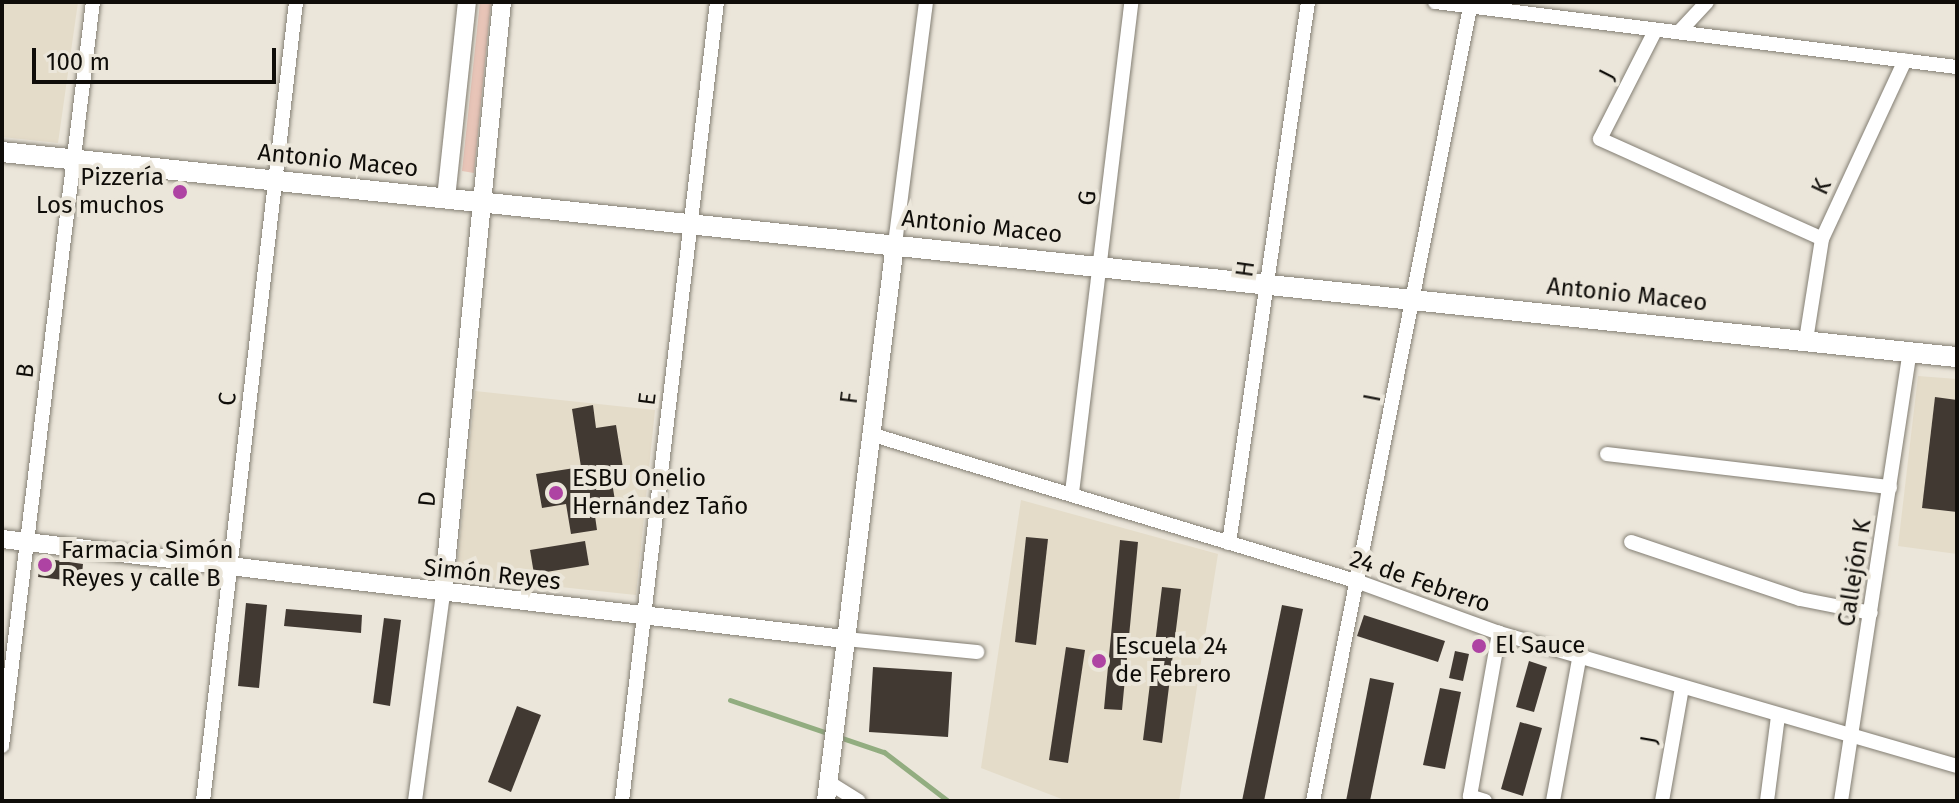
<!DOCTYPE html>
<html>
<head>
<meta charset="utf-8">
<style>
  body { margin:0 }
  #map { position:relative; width:1959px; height:803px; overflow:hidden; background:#ebe6da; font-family:"Fira Sans",sans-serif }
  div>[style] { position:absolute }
  .built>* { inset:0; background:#e4dcc9 }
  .green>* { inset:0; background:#e8c5b8 }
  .stream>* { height:5px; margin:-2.5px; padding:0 2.5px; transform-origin:2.5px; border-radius:2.5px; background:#92ad80 }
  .building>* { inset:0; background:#413932 }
  .roads { filter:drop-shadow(0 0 2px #837e73) drop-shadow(0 0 2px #837e73) }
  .minor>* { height:14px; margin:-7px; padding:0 7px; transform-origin:7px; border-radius:7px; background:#fff }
  .tertiary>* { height:18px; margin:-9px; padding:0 9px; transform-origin:9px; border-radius:9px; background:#fff }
  .secondary>* { height:20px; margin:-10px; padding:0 10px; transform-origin:10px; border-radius:10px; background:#fff }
  .dots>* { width:22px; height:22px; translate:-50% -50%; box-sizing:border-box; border:4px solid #ebe6da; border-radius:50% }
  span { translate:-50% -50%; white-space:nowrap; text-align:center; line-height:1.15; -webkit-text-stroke:8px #ebe6da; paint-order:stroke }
  .street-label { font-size:24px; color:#0f0d09 }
  .poi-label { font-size:24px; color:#0f0d09 }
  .right { translate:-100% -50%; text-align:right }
  .left { translate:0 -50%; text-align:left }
  .frame { position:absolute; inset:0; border:4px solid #0f0d09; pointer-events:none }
  .scale { position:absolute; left:32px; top:48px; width:244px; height:36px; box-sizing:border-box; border:4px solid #0f0d09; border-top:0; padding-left:10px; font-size:24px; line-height:28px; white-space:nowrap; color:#0f0d09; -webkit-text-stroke:6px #ebe6da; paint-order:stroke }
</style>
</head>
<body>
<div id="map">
  <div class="built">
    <i style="clip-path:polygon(2px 2px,78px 2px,58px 143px,2px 137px)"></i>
    <i style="clip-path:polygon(1918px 376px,1957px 379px,1957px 554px,1898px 546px)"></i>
    <i style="clip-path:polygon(475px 391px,655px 410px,636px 595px,456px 576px)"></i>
    <i style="clip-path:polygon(1021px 500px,1218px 554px,1179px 801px,1067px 801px,981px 768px)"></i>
  </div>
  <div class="green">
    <i style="clip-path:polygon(480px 2px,491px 2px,474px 173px,462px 171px)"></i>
  </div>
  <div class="stream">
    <i style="left:730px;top:700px;width:163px;rotate:18.7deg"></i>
    <i style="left:884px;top:752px;width:81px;rotate:37.4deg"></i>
  </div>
  <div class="building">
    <i style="clip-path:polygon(1935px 397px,1957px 400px,1957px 512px,1922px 508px)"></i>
    <i style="clip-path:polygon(593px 405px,596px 428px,616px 425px,624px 474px,611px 476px,617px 513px,595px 516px,597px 530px,571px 534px,566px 504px,542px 508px,536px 474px,581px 467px,572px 409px)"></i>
    <i style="clip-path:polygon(1026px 537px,1048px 539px,1036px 645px,1015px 642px)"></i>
    <i style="clip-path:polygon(1120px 540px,1138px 542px,1122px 710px,1104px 709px)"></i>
    <i style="clip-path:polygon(585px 541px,589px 565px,534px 574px,530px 550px)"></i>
    <i style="clip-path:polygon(41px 558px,83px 564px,81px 582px,38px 577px)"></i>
    <i style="clip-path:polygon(1162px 587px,1181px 589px,1162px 743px,1143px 740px)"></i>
    <i style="clip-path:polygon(246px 603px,267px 605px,259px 688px,238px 686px)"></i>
    <i style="clip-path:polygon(1282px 605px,1303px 609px,1264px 801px,1242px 801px)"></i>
    <i style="clip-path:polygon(286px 609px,362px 615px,361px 633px,284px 626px)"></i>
    <i style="clip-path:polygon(1364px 615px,1445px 641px,1438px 662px,1357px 636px)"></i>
    <i style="clip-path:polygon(384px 618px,401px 620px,390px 706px,373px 703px)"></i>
    <i style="clip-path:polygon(1066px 647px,1085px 650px,1068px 763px,1049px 760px)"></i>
    <i style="clip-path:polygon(1455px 651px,1469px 654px,1463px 681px,1449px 678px)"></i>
    <i style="clip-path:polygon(1529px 661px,1547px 667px,1534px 712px,1516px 707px)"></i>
    <i style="clip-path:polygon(873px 667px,952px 672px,948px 737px,869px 732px)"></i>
    <i style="clip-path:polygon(1370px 678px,1394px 683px,1370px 801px,1346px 801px)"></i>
    <i style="clip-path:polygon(1440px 688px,1461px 692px,1445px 769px,1423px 765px)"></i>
    <i style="clip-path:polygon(517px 706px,541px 715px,511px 792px,488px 782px)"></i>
    <i style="clip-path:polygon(1520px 722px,1542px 728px,1523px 796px,1501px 789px)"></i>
  </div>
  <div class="roads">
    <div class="minor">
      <i style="left:1435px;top:2px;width:526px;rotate:7.1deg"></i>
      <i style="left:1655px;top:31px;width:121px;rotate:117deg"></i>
      <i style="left:1600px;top:139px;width:243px;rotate:24.2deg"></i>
      <i style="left:1679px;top:32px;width:41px;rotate:-47deg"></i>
      <i style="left:895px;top:244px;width:244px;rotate:-82.7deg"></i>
      <i style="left:1806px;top:340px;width:102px;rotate:-81deg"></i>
      <i style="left:1822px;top:239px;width:197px;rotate:-65.1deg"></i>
      <i style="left:870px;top:434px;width:511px;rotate:16.84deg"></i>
      <i style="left:1359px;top:582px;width:149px;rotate:20deg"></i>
      <i style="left:1499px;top:633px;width:477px;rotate:16.2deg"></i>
      <i style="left:1607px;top:454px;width:285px;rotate:6.7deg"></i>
      <i style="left:1072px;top:493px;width:495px;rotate:-83.1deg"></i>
      <i style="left:1631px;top:542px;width:178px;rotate:18.6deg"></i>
      <i style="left:1800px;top:599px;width:72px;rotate:11.2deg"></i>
      <i style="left:1229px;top:543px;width:547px;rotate:-81.69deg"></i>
      <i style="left:845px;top:639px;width:133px;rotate:5.6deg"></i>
      <i style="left:2px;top:746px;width:750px;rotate:-83.03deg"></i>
      <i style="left:828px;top:782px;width:36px;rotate:32deg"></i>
      <i style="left:203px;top:801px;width:804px;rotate:-83.36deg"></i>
      <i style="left:415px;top:801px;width:209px;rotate:-82.3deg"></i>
      <i style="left:622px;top:801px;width:805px;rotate:-83.22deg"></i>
      <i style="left:1313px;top:801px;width:814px;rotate:-78.81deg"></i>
      <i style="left:1485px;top:801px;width:16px;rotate:-162deg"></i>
      <i style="left:1470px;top:796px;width:166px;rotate:-79.9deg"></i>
      <i style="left:1553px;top:801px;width:149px;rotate:-79.6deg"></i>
      <i style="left:1662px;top:801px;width:116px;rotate:-80deg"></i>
      <i style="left:1767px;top:801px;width:86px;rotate:-82.6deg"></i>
      <i style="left:1841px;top:801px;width:454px;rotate:-81.3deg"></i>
    </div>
    <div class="tertiary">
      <i style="left:446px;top:198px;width:197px;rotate:-83.9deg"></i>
      <i style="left:2px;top:539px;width:849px;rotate:6.77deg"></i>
      <i style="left:443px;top:594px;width:595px;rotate:-84.31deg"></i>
      <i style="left:826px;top:801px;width:561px;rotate:-82.94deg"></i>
    </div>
    <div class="secondary">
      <i style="left:2px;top:152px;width:1966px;rotate:5.99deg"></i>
    </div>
  </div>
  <div class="dots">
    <i style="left:180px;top:192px;background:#ae43a3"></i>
    <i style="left:556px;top:493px;background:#ae43a3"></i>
    <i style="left:45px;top:565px;background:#ae43a3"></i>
    <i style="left:1479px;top:646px;background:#ae43a3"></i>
    <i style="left:1099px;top:661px;background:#ae43a3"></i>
  </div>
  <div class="street-label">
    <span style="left:1608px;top:75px;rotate:-63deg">J</span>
    <span style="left:338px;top:161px;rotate:6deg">Antonio Maceo</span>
    <span style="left:1822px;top:187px;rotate:-65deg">K</span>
    <span style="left:1088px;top:198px;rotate:-84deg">G</span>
    <span style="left:982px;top:227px;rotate:6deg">Antonio Maceo</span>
    <span style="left:1246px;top:269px;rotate:-82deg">H</span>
    <span style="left:1627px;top:295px;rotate:6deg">Antonio Maceo</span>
    <span style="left:26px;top:371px;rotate:-83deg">B</span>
    <span style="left:850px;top:398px;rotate:-83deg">F</span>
    <span style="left:1373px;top:398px;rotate:-79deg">I</span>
    <span style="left:228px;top:399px;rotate:-84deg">C</span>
    <span style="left:648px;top:399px;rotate:-83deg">E</span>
    <span style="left:428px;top:499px;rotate:-84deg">D</span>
    <span style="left:1855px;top:573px;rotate:-81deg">Callejón K</span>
    <span style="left:492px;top:575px;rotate:6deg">Simón Reyes</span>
    <span style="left:1420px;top:582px;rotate:19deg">24 de Febrero</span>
    <span style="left:1650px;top:740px;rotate:-80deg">J</span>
  </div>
  <div class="poi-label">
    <span class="right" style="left:164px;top:192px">Pizzería<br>Los muchos</span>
    <span class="left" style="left:572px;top:493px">ESBU Onelio<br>Hernández Taño</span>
    <span class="left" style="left:61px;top:565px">Farmacia Simón<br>Reyes y calle B</span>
    <span class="left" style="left:1495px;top:646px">El Sauce</span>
    <span class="left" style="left:1115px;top:661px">Escuela 24<br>de Febrero</span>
  </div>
  <div class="frame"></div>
  <div class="scale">100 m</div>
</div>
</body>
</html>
